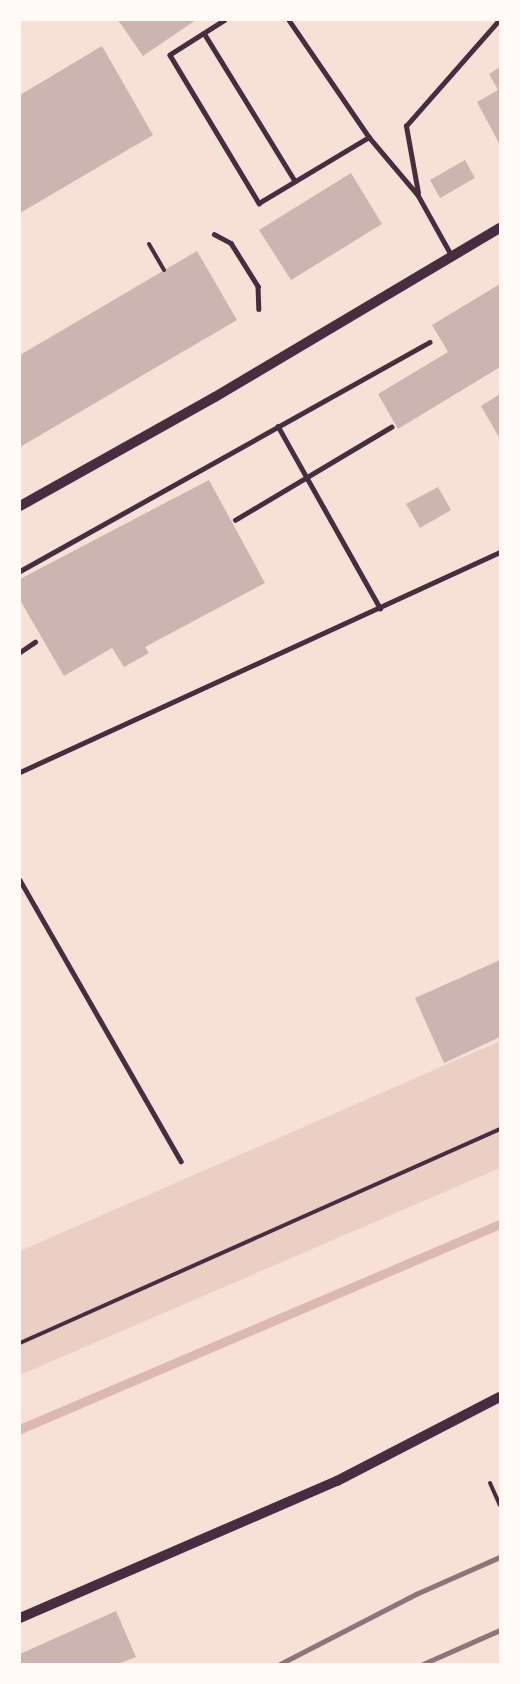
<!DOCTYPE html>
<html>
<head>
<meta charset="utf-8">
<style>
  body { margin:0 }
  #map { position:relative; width:520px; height:1684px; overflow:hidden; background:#f7e1d7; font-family:Quicksand,sans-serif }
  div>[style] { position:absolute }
  .green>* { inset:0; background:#ebcfc5 }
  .stream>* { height:9px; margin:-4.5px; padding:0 4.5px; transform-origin:4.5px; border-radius:4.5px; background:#dcb8b0 }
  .building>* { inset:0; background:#ccb4b1 }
  .path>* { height:4px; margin:-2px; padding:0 2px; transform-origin:2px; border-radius:2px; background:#4a2c40 }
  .service>* { height:4.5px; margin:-2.25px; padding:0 2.25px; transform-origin:2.25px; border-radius:2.25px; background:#4a2c40 }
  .tertiary>* { height:10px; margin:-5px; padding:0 5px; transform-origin:5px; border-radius:5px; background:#4a2c40 }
  .rail>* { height:4.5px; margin:-2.25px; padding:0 2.25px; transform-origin:2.25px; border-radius:2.25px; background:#8f747c }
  span { translate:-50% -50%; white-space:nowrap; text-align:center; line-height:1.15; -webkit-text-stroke:4.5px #fffaf5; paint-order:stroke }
  .frame { position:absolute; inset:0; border:21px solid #fffaf5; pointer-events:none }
</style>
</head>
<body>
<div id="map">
  <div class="green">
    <i style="clip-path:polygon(500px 1041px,500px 1168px,20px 1375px,20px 1251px)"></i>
  </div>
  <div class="stream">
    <i style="left:20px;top:1429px;width:522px;rotate:-23.13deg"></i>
  </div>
  <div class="building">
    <i style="clip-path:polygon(118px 20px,196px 20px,143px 56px)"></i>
    <i style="clip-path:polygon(102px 46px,153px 135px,20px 213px,20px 95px)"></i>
    <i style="clip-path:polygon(500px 67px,500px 145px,477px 102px,498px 90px,489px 74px)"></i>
    <i style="clip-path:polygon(465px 160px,475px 178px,440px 198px,430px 180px)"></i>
    <i style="clip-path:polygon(351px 173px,382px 224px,291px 280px,259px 230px)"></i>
    <i style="clip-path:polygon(197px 251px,237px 320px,20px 447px,20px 355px)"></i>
    <i style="clip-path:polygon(500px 284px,500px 367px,398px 429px,378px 394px,448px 352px,432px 325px)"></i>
    <i style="clip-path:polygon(500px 394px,500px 439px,481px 406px)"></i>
    <i style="clip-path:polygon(209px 480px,265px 583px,145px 647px,149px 653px,124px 667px,112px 648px,64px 676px,20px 600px,20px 579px)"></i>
    <i style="clip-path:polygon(438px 487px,451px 510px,420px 528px,406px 504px)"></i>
    <i style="clip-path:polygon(500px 960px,500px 1037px,444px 1063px,415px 998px)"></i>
    <i style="clip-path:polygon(116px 1611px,136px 1657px,118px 1664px,20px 1664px,20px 1654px)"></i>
  </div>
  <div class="path">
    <i style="left:149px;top:244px;width:30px;rotate:60deg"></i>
    <i style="left:20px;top:1343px;width:526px;rotate:-24.03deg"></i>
    <i style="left:490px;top:1483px;width:24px;rotate:66deg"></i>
  </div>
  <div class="service">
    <i style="left:225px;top:20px;width:65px;rotate:147.5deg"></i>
    <i style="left:170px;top:55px;width:173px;rotate:59deg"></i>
    <i style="left:259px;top:203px;width:128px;rotate:-31deg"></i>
    <i style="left:289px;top:20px;width:142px;rotate:55.6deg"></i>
    <i style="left:369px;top:137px;width:76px;rotate:49.8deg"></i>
    <i style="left:418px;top:195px;width:70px;rotate:60.9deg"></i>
    <i style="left:204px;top:33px;width:174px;rotate:58.4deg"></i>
    <i style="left:418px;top:193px;width:68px;rotate:-100.2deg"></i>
    <i style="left:406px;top:126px;width:141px;rotate:-48.7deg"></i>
    <i style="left:214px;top:234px;width:19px;rotate:28deg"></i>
    <i style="left:231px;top:243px;width:51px;rotate:57.9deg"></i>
    <i style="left:258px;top:286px;width:23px;rotate:88deg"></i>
    <i style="left:278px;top:426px;width:209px;rotate:60.7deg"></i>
    <i style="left:235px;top:520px;width:182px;rotate:-30.8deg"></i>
    <i style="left:20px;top:571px;width:469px;rotate:-29.2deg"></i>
    <i style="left:20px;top:652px;width:18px;rotate:-34deg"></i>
    <i style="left:20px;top:772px;width:528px;rotate:-24.62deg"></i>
    <i style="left:20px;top:880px;width:324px;rotate:60.2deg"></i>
  </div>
  <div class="tertiary">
    <i style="left:20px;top:506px;width:223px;rotate:-29.2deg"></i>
    <i style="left:215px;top:397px;width:331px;rotate:-30.7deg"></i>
    <i style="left:20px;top:1618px;width:345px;rotate:-23.4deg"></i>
    <i style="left:337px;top:1481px;width:183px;rotate:-27.3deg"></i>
  </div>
  <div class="rail">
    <i style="left:280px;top:1664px;width:153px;rotate:-27.2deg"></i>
    <i style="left:416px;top:1594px;width:92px;rotate:-23.8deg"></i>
    <i style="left:423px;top:1664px;width:84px;rotate:-23.8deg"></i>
  </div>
  <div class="frame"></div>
</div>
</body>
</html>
